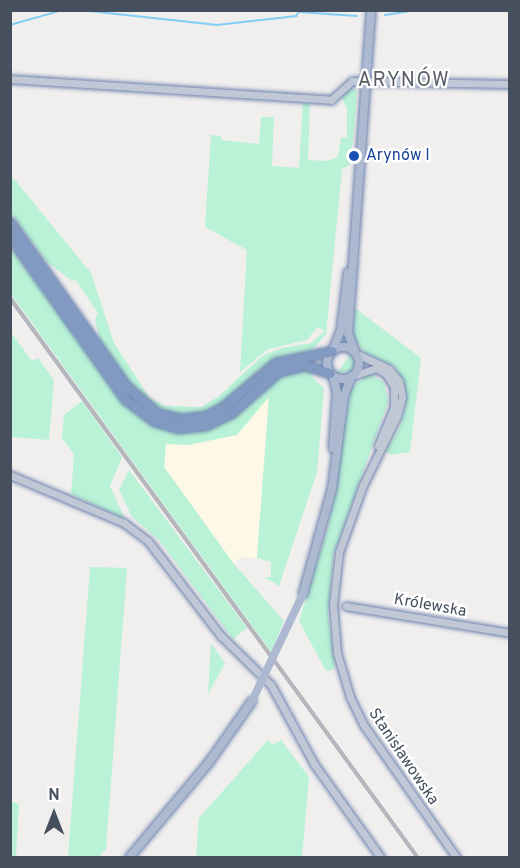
<!DOCTYPE html>
<html>
<head>
<meta charset="utf-8">
<style>
  body { margin:0 }
  #map { position:relative; width:520px; height:868px; overflow:hidden; background:#f1eeee; font-family:Overpass,sans-serif }
  div>[style] { position:absolute }
  .commercial>* { inset:0; background:#fdf9e6 }
  .green>* { inset:0; background:#b9f2d6 }
  .stream>* { height:1.5px; margin:-0.75px; padding:0 0.75px; transform-origin:0.75px; border-radius:0.75px; background:#82cef3 }
  .roads { filter:drop-shadow(0 0 2px #6d84ad) drop-shadow(0 0 2px #6d84ad) }
  .minor>* { height:7px; margin:-3.5px; padding:0 3.5px; transform-origin:3.5px; border-radius:3.5px; background:#c0c8d5 }
  .major>* { height:8px; margin:-4px; padding:0 4px; transform-origin:4px; border-radius:4px; background:#acb9d0 }
  .major>.ring { margin:-4px; padding:0; box-sizing:content-box; background:none; border:8px solid #acb9d0; border-radius:50% }
  .highway>* { height:9px; margin:-4.5px; padding:0 4.5px; transform-origin:4.5px; border-radius:4.5px; background:#8299c1 }
  .rail>* { height:4px; margin-top:-2px; transform-origin:0; background:repeating-linear-gradient(90deg,#fff 0 4.5px,#b0b2b9 0 9px); box-sizing:border-box; border-block:2px solid #b0b2b9 }
  .major-bridge>* { height:8px; margin:-4px; padding:0 4px; transform-origin:4px; border-radius:4px; background:#acb9d0 }
  .dots>* { width:16px; height:16px; translate:-50% -50%; box-sizing:border-box; border:3px solid #fff; border-radius:50% }
  span { translate:-50% -50%; white-space:nowrap; text-align:center; line-height:1.15; -webkit-text-stroke:4.5px #fff; paint-order:stroke }
  .transit-label { font-size:16px; color:#164399 }
  .left { translate:0 -50%; text-align:left }
  .street-label { font-size:16px; color:#454f5d }
  .quarter-label { font-size:20px; color:#5a5d64; letter-spacing:1.5px }
  .frame { position:absolute; inset:0; border:12px solid #454f5d; pointer-events:none }
  .north { position:absolute; left:24px; top:784px; width:60px; height:60px; -webkit-text-stroke:4px #fff; paint-order:stroke; rotate:0deg; font-size:16px; font-weight:700; line-height:24px; text-align:center; color:#454f5d }
  .north::after { content:''; display:block; margin:auto; width:21px; height:27px; background:#454f5d; clip-path:polygon(50% 0,100% 100%,50% 72%,0 100%) }
</style>
</head>
<body>
<div id="map">
  <div class="commercial">
    <i style="clip-path:polygon(269px 395px,257px 558px,240px 557px,234px 564px,164px 467px,166px 444px,188px 445px)"></i>
  </div>
  <div class="green">
    <i style="clip-path:polygon(350px 87px,357px 91px,354px 130px,350px 165px,342px 169px,326px 334px,310px 353px,284px 356px,261px 368px,234px 395px,208px 412px,183px 416px,161px 412px,135px 391px,101px 344px,95px 319px,98px 313px,75px 279px,72px 281px,46px 261px,11px 213px,10px 174px,91px 273px,114px 343px,149px 397px,165px 406px,201px 407px,218px 397px,262px 356px,282px 348px,311px 343px,325px 331px,317px 327px,307px 340px,268px 349px,240px 372px,247px 250px,205px 227px,211px 135px,221px 136px,221px 140px,259px 144px,261px 117px,274px 117px,272px 166px,299px 168px,303px 103px,310px 103px,308px 160px,327px 161px,338px 157px,341px 138px,347px 137px,347px 108px,342px 98px)"></i>
    <i style="clip-path:polygon(10px 247px,125px 403px,156px 426px,183px 432px,220px 424px,275px 377px,293px 370px,311px 369px,313px 378px,324px 388px,317px 472px,279px 586px,264px 577px,271px 577px,271px 562px,257px 558px,269px 397px,237px 435px,188px 445px,166px 444px,164px 467px,234px 564px,284px 621px,271px 652px,11px 294px)"></i>
    <i style="clip-path:polygon(355px 308px,421px 358px,410px 452px,390px 455px,386px 451px,401px 425px,406px 404px,405px 386px,395px 367px,365px 353px,353px 338px)"></i>
    <i style="clip-path:polygon(11px 332px,32px 361px,38px 358px,54px 380px,49px 440px,12px 437px,11px 452px)"></i>
    <i style="clip-path:polygon(351px 353px,355px 363px,352px 371px,337px 373px)"></i>
    <i style="clip-path:polygon(370px 373px,384px 383px,388px 402px,333px 556px,328px 615px,335px 669px,326px 671px,299px 621px,329px 524px,351px 388px)"></i>
    <i style="clip-path:polygon(82px 401px,122px 457px,110px 486px,125px 519px,71px 494px,74px 454px,62px 438px,64px 415px)"></i>
    <i style="clip-path:polygon(129px 470px,247px 628px,233px 639px,159px 540px,132px 517px,119px 490px)"></i>
    <i style="clip-path:polygon(90px 567px,127px 568px,106px 849px,99px 857px,68px 857px)"></i>
    <i style="clip-path:polygon(211px 643px,225px 663px,208px 694px)"></i>
    <i style="clip-path:polygon(268px 740px,273px 745px,281px 740px,309px 777px,302px 857px,196px 857px,199px 818px)"></i>
    <i style="clip-path:polygon(10px 801px,19px 804px,16px 857px,11px 857px)"></i>
  </div>
  <div class="stream">
    <i style="left:80px;top:10px;width:138px;rotate:6.2deg"></i>
    <i style="left:217px;top:25px;width:80px;rotate:-6.5deg"></i>
    <i style="left:296px;top:16px;width:5px;rotate:-53deg"></i>
    <i style="left:299px;top:12px;width:58px;rotate:3.9deg"></i>
    <i style="left:385px;top:15px;width:32px;rotate:-9deg"></i>
    <i style="left:10px;top:25px;width:55px;rotate:-15.8deg"></i>
  </div>
  <div class="roads">
    <div class="minor">
      <i style="left:10px;top:79px;width:322px;rotate:3.7deg"></i>
      <i style="left:331px;top:100px;width:28px;rotate:-42deg"></i>
      <i style="left:352px;top:81px;width:158px;rotate:1.1deg"></i>
      <i style="left:357px;top:354px;width:35px;rotate:25deg"></i>
      <i style="left:389px;top:369px;width:16px;rotate:50deg"></i>
      <i style="left:399px;top:381px;width:16px;rotate:79deg"></i>
      <i style="left:402px;top:397px;width:20px;rotate:105deg"></i>
      <i style="left:397px;top:416px;width:77px;rotate:116.2deg"></i>
      <i style="left:363px;top:485px;width:71px;rotate:109.7deg"></i>
      <i style="left:339px;top:552px;width:53px;rotate:96.5deg"></i>
      <i style="left:333px;top:605px;width:48px;rotate:85.2deg"></i>
      <i style="left:337px;top:653px;width:46px;rotate:73.5deg"></i>
      <i style="left:350px;top:697px;width:30px;rotate:64deg"></i>
      <i style="left:363px;top:724px;width:164px;rotate:55deg"></i>
      <i style="left:355px;top:375px;width:22px;rotate:-18deg"></i>
      <i style="left:376px;top:368px;width:12px;rotate:31deg"></i>
      <i style="left:386px;top:374px;width:15px;rotate:58deg"></i>
      <i style="left:394px;top:387px;width:20px;rotate:90deg"></i>
      <i style="left:394px;top:407px;width:42px;rotate:112.3deg"></i>
      <i style="left:10px;top:475px;width:124px;rotate:22.8deg"></i>
      <i style="left:124px;top:523px;width:30px;rotate:37deg"></i>
      <i style="left:148px;top:541px;width:120px;rotate:52.5deg"></i>
      <i style="left:221px;top:636px;width:70px;rotate:44.4deg"></i>
      <i style="left:271px;top:685px;width:90px;rotate:61.4deg"></i>
      <i style="left:314px;top:764px;width:115px;rotate:54.5deg"></i>
      <i style="left:346px;top:606px;width:166px;rotate:9.3deg"></i>
    </div>
    <div class="major">
      <i class="ring" style="left:327px;top:347px;width:24px;height:24px"></i>
      <i style="left:333px;top:350px;width:22px;rotate:-68deg"></i>
      <i style="left:341px;top:330px;width:58px;rotate:-83.1deg"></i>
      <i style="left:355px;top:352px;width:20px;rotate:-110deg"></i>
      <i style="left:348px;top:333px;width:324px;rotate:-85.9deg"></i>
      <i style="left:333px;top:448px;width:56px;rotate:-85.9deg"></i>
      <i style="left:337px;top:392px;width:16px;rotate:-104deg"></i>
      <i style="left:303px;top:594px;width:109px;rotate:-74.6deg"></i>
      <i style="left:332px;top:489px;width:94px;rotate:-82.6deg"></i>
      <i style="left:344px;top:396px;width:19px;rotate:-69deg"></i>
      <i style="left:129px;top:858px;width:126px;rotate:-50.1deg"></i>
      <i style="left:210px;top:761px;width:73px;rotate:-55deg"></i>
    </div>
    <div class="highway">
      <i style="left:10px;top:222px;width:202px;rotate:54.7deg"></i>
      <i style="left:127px;top:387px;width:40px;rotate:41deg"></i>
      <i style="left:157px;top:413px;width:25px;rotate:14deg"></i>
      <i style="left:181px;top:419px;width:25px;rotate:-7deg"></i>
      <i style="left:206px;top:416px;width:19px;rotate:-28deg"></i>
      <i style="left:223px;top:407px;width:68px;rotate:-40.2deg"></i>
      <i style="left:275px;top:363px;width:58px;rotate:-11.9deg"></i>
      <i style="left:10px;top:237px;width:199px;rotate:54.6deg"></i>
      <i style="left:125px;top:399px;width:36px;rotate:37deg"></i>
      <i style="left:154px;top:421px;width:25px;rotate:16deg"></i>
      <i style="left:178px;top:428px;width:28px;rotate:-6deg"></i>
      <i style="left:206px;top:425px;width:28px;rotate:-26deg"></i>
      <i style="left:231px;top:413px;width:64px;rotate:-41.2deg"></i>
      <i style="left:279px;top:371px;width:27px;rotate:-13deg"></i>
      <i style="left:305px;top:365px;width:26px;rotate:18deg"></i>
    </div>
  </div>
  <div class="rail">
    <i style="left:10px;top:298px;width:693px;rotate:53.92deg"></i>
  </div>
  <div class="major-bridge">
    <i style="left:252px;top:701px;width:119px;rotate:-64.5deg"></i>
  </div>
  <div class="dots">
    <i style="left:354px;top:156px;background:#1a4fb4"></i>
  </div>
  <div class="transit-label">
    <span class="left" style="left:366px;top:156px">Arynów I</span>
  </div>
  <div class="street-label">
    <span style="left:430px;top:606px;rotate:10deg">Królewska</span>
    <span style="left:403px;top:757px;rotate:56deg">Stanisławowska</span>
  </div>
  <div class="quarter-label">
    <span style="left:404px;top:81px">ARYNÓW</span>
  </div>
  <div class="frame"></div>
  <div class="north">N</div>
</div>
</body>
</html>
